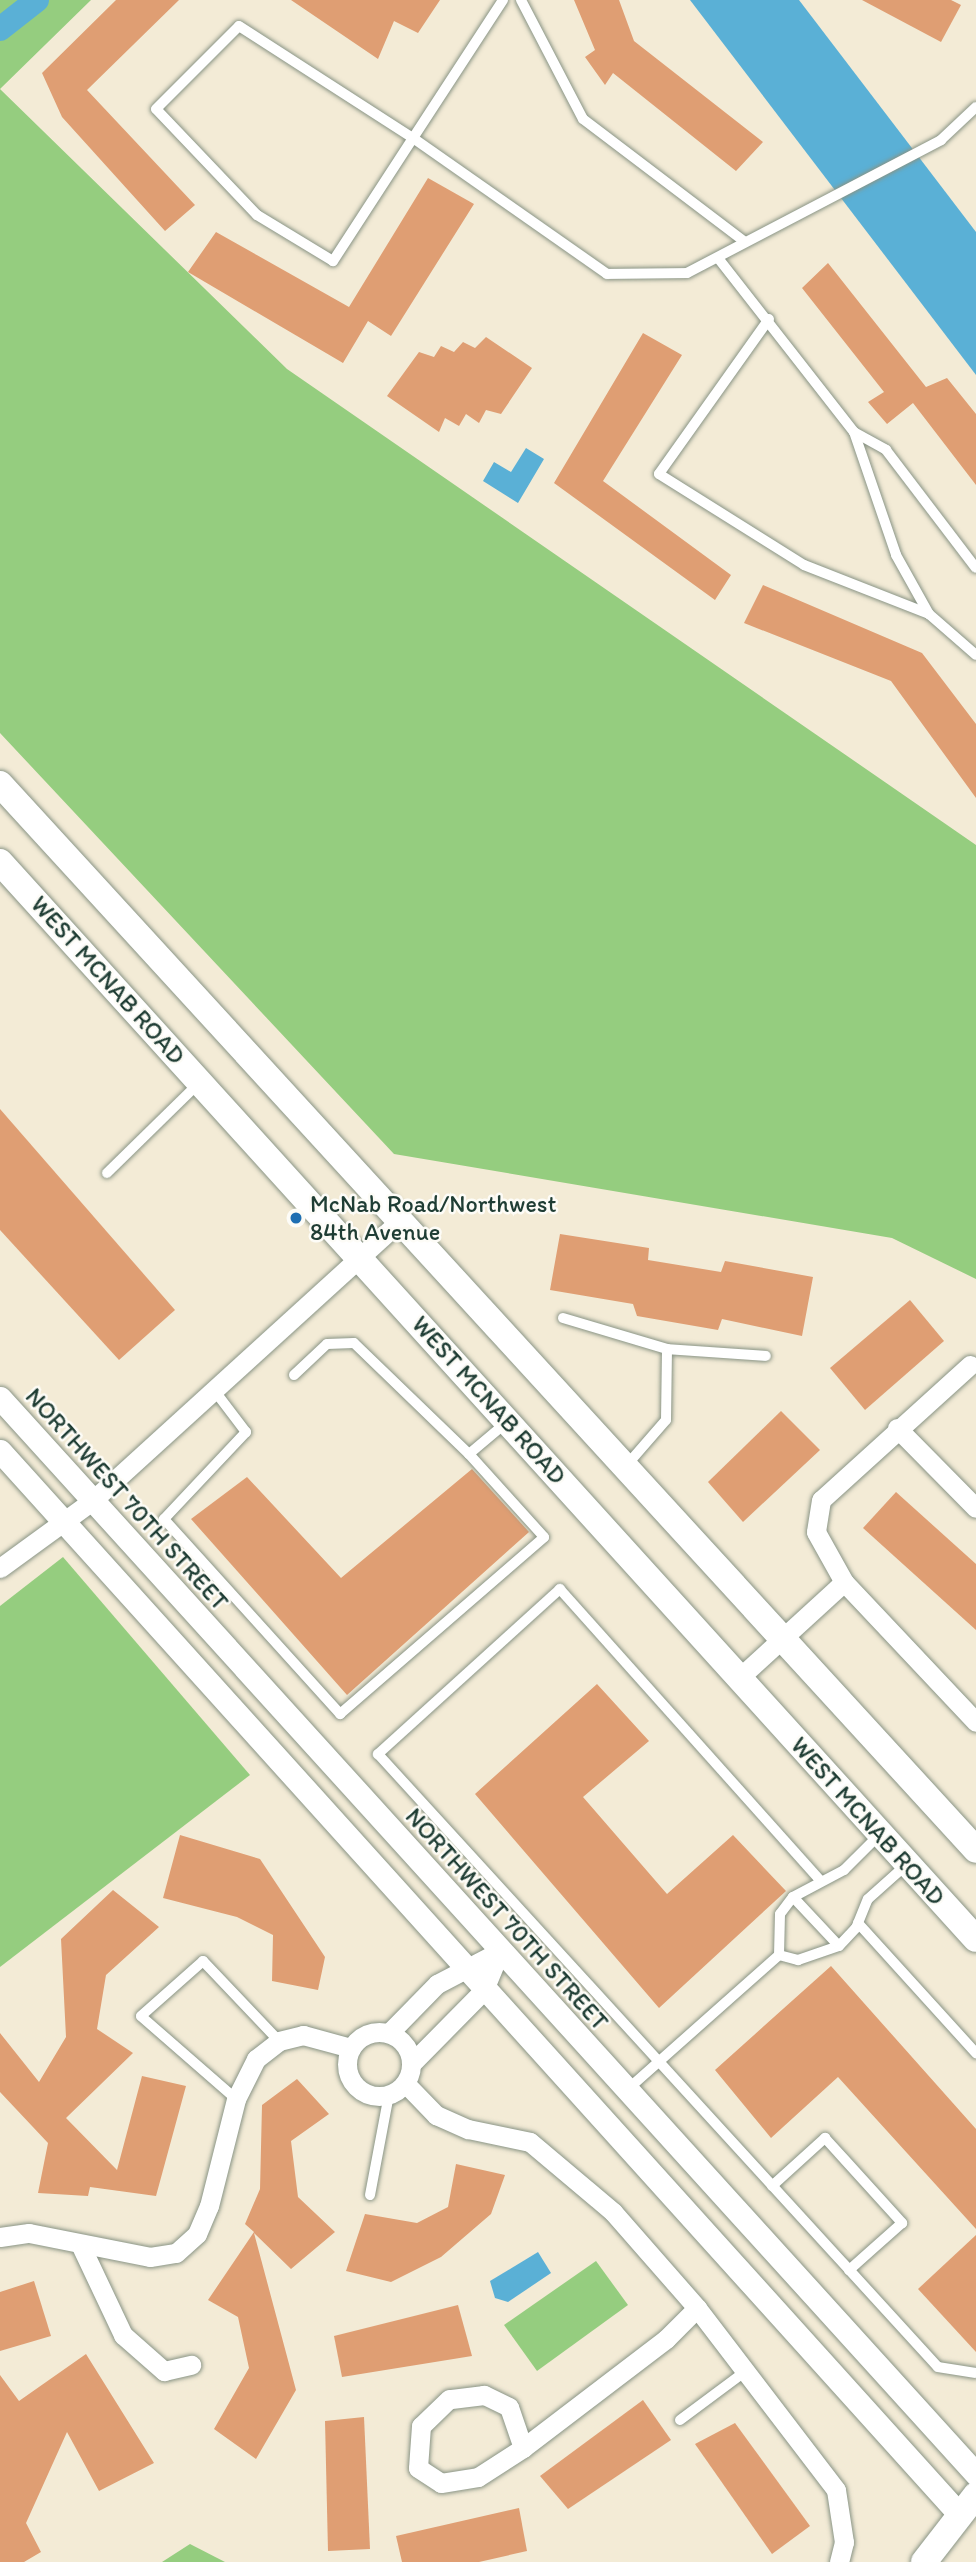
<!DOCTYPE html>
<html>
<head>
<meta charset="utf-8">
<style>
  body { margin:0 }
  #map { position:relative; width:976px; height:2562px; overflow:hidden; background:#f3ebd6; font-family:Itim,sans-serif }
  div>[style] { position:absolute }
  .green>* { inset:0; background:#95cd7f }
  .water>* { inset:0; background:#5ab0d6 }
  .canal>* { height:24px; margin:-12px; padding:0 12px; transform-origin:12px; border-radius:12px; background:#5ab0d6 }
  .building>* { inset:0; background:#df9e73 }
  .roads { filter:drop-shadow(0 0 2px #899485) drop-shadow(0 0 2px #899485) }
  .service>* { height:10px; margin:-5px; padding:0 5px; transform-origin:5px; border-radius:5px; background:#fff }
  .minor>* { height:19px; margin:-9.5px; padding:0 9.5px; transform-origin:9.5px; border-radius:9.5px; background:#fff }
  .minor>.ring { margin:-9.5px; padding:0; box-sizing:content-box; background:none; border:19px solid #fff; border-radius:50% }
  .tertiary>* { height:23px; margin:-11.5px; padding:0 11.5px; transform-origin:11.5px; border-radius:11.5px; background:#fff }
  .secondary>* { height:26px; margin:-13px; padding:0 13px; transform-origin:13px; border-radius:13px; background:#fff }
  .dots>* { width:19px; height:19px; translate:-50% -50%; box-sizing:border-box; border:4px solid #fdfcf7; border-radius:50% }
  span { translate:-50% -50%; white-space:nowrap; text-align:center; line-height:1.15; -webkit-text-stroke:5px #fdfcf7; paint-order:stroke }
  .street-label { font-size:24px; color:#1f3d34 }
  .poi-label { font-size:24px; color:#1f3d34 }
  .left { translate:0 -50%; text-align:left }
</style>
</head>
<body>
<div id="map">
  <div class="green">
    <i style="clip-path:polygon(0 0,91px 0,0 89px,287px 369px,976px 845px,976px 1279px,892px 1238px,394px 1154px,0 733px)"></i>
    <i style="clip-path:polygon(63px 1557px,250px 1775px,0 1967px,0 1606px)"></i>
    <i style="clip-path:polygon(596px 2261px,628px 2305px,537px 2371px,504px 2325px)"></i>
    <i style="clip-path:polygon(190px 2544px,225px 2562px,162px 2562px)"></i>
  </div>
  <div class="water">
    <i style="clip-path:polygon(690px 0,799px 0,976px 232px,976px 375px)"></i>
    <i style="clip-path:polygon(526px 448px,544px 459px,518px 503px,483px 481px,494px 462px,511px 472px)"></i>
    <i style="clip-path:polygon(538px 2252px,551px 2273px,508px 2302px,495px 2298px,490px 2281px)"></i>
  </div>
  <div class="canal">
    <i style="left:0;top:29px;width:47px;rotate:-38.1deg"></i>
  </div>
  <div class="building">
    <i style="clip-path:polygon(116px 0,179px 0,87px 90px,195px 205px,165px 231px,62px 117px,42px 73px)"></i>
    <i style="clip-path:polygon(291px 0,440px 0,418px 33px,394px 21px,378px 59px)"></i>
    <i style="clip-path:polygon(574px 0,619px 0,634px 41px,763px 142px,736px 171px,613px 73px,605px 85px,585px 57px,595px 50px)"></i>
    <i style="clip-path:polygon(862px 0,951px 0,961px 5px,941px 42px)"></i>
    <i style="clip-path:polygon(428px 178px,474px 204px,391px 336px,368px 321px,343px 363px,188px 272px,216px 232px,349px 307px)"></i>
    <i style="clip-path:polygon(828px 263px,926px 387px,947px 378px,976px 414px,976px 485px,913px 403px,887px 424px,868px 402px,884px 392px,802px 288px)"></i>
    <i style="clip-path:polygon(643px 333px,682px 355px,603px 481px,731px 575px,715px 600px,554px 483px)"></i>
    <i style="clip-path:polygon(486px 337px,532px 368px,501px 414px,486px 410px,479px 423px,466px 414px,459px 426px,445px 418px,439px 432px,387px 396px,419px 352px,434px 357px,441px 346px,454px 352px,463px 342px,475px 348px)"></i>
    <i style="clip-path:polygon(763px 585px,922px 653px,976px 724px,976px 798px,891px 681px,744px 623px)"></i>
    <i style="clip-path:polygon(0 1109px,175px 1310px,119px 1360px,0 1230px)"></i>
    <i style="clip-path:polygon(560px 1234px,649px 1248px,648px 1260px,721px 1272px,725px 1261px,813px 1277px,802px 1336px,722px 1319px,718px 1330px,637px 1316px,633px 1304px,550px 1290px)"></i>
    <i style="clip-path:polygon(910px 1300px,944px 1341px,865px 1410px,830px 1368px)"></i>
    <i style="clip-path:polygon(781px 1411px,820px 1450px,743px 1522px,708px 1482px)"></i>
    <i style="clip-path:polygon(472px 1469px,529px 1532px,347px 1695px,191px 1519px,247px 1477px,341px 1578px)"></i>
    <i style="clip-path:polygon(896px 1492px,976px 1564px,976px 1630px,863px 1528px)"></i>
    <i style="clip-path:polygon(597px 1684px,649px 1741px,583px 1797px,667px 1894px,733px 1835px,786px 1891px,659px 2008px,475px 1794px)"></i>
    <i style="clip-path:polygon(180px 1835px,260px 1859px,325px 1957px,318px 1990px,272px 1981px,273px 1935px,237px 1917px,163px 1898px)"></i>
    <i style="clip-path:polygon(113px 1890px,159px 1927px,106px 1975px,97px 2029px,133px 2053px,66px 2118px,117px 2170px,142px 2076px,186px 2086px,156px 2196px,90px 2187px,88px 2196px,38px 2193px,48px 2143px,0 2092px,0 2033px,39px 2082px,66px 2037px,61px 1939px)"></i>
    <i style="clip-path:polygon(831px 1966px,976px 2129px,976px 2229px,838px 2077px,771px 2138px,715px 2070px)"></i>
    <i style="clip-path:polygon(297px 2079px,329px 2114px,291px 2141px,298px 2197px,335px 2232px,291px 2269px,254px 2233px,296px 2390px,256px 2459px,214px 2429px,249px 2368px,238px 2317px,208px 2300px,254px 2232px,245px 2224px,260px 2189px,262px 2105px)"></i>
    <i style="clip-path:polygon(456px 2164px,505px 2175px,491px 2214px,441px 2257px,391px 2282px,346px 2271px,365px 2214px,417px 2223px,448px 2207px)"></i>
    <i style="clip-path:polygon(976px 2235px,976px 2352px,918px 2289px)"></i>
    <i style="clip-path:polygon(34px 2281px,51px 2336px,0 2351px,0 2292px)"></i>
    <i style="clip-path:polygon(458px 2305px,472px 2356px,342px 2377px,334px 2336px)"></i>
    <i style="clip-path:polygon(86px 2354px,154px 2463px,99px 2491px,67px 2432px,26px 2523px,41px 2552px,24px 2562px,0 2562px,0 2375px,19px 2401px)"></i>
    <i style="clip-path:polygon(643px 2400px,671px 2440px,568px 2509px,540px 2476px)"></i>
    <i style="clip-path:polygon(364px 2417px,370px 2549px,328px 2551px,325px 2421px)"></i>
    <i style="clip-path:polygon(735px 2423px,810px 2526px,772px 2554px,695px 2444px)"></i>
    <i style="clip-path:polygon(519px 2508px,527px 2551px,479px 2562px,402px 2562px,396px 2536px)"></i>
  </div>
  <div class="roads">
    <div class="service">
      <i style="left:503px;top:0;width:165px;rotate:123.1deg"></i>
      <i style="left:413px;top:138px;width:147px;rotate:123deg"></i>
      <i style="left:333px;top:261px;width:89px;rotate:-148.8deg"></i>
      <i style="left:257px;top:215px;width:146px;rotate:-133.6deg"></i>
      <i style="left:156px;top:109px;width:117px;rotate:-45deg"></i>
      <i style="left:239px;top:26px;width:207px;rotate:32.8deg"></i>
      <i style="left:413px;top:138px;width:237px;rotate:35deg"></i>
      <i style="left:607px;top:274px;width:80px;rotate:-0.7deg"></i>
      <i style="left:687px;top:273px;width:287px;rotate:-27.6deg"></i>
      <i style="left:941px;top:140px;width:48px;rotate:-43.3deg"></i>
      <i style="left:521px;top:0;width:134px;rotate:62.5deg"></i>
      <i style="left:583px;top:119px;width:202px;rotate:37.2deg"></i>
      <i style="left:718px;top:258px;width:221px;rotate:52deg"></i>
      <i style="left:854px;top:432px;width:37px;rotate:29deg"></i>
      <i style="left:886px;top:450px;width:148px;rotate:52.7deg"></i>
      <i style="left:769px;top:319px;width:190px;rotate:125.4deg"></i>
      <i style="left:659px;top:474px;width:171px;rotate:32.1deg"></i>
      <i style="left:804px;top:565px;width:134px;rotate:21.4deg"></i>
      <i style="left:929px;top:614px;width:62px;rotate:41.1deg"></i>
      <i style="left:854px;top:432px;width:130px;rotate:71.1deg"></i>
      <i style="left:896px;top:555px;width:68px;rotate:60.8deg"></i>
      <i style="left:107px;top:1173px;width:129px;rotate:-44.4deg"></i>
      <i style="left:563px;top:1318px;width:109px;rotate:16.6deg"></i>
      <i style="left:667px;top:1349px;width:71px;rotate:90.8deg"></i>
      <i style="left:666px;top:1420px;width:61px;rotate:131deg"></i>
      <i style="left:667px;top:1349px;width:99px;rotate:4deg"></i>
      <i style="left:294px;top:1375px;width:45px;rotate:-43.2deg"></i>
      <i style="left:327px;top:1344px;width:27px;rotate:-2deg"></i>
      <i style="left:354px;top:1343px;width:160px;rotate:44deg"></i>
      <i style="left:469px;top:1454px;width:50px;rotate:-40.1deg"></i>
      <i style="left:214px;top:1390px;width:53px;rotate:52.7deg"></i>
      <i style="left:246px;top:1432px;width:120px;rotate:133.3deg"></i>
      <i style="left:164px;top:1519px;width:263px;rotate:47.9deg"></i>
      <i style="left:340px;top:1714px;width:270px;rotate:-40.9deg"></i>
      <i style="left:544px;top:1537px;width:112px;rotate:-132.1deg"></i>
      <i style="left:819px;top:1879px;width:389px;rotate:-131.8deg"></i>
      <i style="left:560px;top:1589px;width:246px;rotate:137.8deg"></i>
      <i style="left:378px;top:1754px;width:830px;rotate:47.59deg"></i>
      <i style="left:938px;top:2367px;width:38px;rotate:9deg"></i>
      <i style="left:793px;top:1897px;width:67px;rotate:46.8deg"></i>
      <i style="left:858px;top:1923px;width:176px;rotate:47.8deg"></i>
      <i style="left:779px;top:1955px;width:20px;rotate:15deg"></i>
      <i style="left:798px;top:1960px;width:43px;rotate:-18.9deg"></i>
      <i style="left:839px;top:1946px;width:25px;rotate:-47deg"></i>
      <i style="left:856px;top:1928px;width:31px;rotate:-68deg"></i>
      <i style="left:868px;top:1899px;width:51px;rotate:-41.8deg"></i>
      <i style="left:779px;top:1955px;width:41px;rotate:-88.6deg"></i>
      <i style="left:780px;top:1914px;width:21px;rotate:-53deg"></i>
      <i style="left:793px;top:1897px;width:58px;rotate:-27.9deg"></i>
      <i style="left:844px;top:1870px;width:51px;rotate:-45deg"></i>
      <i style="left:628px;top:2089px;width:202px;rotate:-41.6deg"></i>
      <i style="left:236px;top:2099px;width:126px;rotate:-138.9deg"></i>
      <i style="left:141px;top:2016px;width:83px;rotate:-41.6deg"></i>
      <i style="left:203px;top:1961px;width:110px;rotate:46.5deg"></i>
      <i style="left:772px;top:2186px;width:72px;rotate:-42.2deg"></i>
      <i style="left:825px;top:2138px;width:115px;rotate:47.8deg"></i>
      <i style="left:902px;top:2223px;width:71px;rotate:138.4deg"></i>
      <i style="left:370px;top:2195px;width:103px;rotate:-79.3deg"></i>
      <i style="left:680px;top:2420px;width:82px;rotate:-36.6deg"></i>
    </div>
    <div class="minor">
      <i style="left:970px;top:1365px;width:201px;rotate:137.8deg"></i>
      <i style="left:821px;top:1500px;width:32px;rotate:99deg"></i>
      <i style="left:816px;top:1532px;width:57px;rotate:60.8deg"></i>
      <i style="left:844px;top:1582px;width:192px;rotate:46.7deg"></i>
      <i style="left:897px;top:1428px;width:112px;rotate:45.4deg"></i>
      <i style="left:0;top:1568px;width:114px;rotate:-36.1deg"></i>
      <i style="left:92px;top:1501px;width:416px;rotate:-42.3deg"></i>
      <i style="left:739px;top:1678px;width:142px;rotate:-42.4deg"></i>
      <i class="ring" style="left:347px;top:2032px;width:45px;height:45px"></i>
      <i style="left:389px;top:2033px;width:69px;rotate:-45.6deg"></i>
      <i style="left:437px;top:1984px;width:71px;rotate:-27.6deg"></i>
      <i style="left:411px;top:2064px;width:104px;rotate:-45.4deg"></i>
      <i style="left:484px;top:1990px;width:42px;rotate:-67.7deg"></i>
      <i style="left:405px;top:2083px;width:45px;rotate:45.9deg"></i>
      <i style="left:436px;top:2115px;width:35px;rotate:24deg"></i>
      <i style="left:468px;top:2129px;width:63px;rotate:11.8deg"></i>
      <i style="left:530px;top:2142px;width:109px;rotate:40.1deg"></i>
      <i style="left:613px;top:2212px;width:128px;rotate:48.8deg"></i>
      <i style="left:697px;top:2308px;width:229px;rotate:52.6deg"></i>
      <i style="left:836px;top:2490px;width:53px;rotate:81.3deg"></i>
      <i style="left:844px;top:2542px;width:21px;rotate:104deg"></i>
      <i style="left:0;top:2237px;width:29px;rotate:-8deg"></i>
      <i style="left:29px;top:2233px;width:123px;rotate:11.2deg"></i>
      <i style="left:150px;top:2257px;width:26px;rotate:-9deg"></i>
      <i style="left:176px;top:2253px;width:28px;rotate:-42deg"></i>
      <i style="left:197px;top:2234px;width:30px;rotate:-67deg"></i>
      <i style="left:209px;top:2206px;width:110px;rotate:-75.8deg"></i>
      <i style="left:236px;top:2099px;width:45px;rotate:-63.4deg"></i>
      <i style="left:256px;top:2059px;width:29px;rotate:-38deg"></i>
      <i style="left:279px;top:2041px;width:25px;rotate:-14deg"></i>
      <i style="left:303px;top:2035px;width:50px;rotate:15.2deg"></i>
      <i style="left:80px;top:2244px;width:101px;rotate:64.7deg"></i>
      <i style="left:123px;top:2335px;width:55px;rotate:41.3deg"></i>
      <i style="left:164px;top:2371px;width:28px;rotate:-13deg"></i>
      <i style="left:523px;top:2448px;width:43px;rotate:-108.9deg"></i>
      <i style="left:509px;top:2407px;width:28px;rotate:-154deg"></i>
      <i style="left:484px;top:2395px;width:35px;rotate:173deg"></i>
      <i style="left:449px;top:2399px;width:39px;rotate:136deg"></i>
      <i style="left:421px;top:2426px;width:42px;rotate:94.1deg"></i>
      <i style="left:418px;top:2468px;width:27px;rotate:33deg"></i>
      <i style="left:441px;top:2483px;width:37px;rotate:-9deg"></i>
      <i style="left:478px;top:2477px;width:54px;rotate:-32.8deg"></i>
      <i style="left:523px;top:2448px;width:180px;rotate:-37.3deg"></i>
      <i style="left:666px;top:2339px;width:44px;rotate:-45deg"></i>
    </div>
    <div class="tertiary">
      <i style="left:0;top:1398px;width:1453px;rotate:47.79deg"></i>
      <i style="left:0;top:1451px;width:1433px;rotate:47.94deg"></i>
    </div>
    <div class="secondary">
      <i style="left:0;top:784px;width:1445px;rotate:47.52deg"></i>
      <i style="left:0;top:862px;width:1453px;rotate:47.82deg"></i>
      <i style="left:924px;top:2562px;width:85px;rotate:-52.2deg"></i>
    </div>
  </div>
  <div class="dots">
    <i style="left:296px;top:1218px;background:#1f6fb2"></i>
  </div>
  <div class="street-label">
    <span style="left:108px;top:980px;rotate:48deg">WEST MCNAB ROAD</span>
    <span style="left:489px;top:1400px;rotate:48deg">WEST MCNAB ROAD</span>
    <span style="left:127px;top:1499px;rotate:48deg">NORTHWEST 70TH STREET</span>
    <span style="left:868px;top:1821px;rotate:48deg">WEST MCNAB ROAD</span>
    <span style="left:507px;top:1919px;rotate:48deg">NORTHWEST 70TH STREET</span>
  </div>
  <div class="poi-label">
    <span class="left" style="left:310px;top:1218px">McNab Road/Northwest<br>84th Avenue</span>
  </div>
</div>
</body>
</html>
